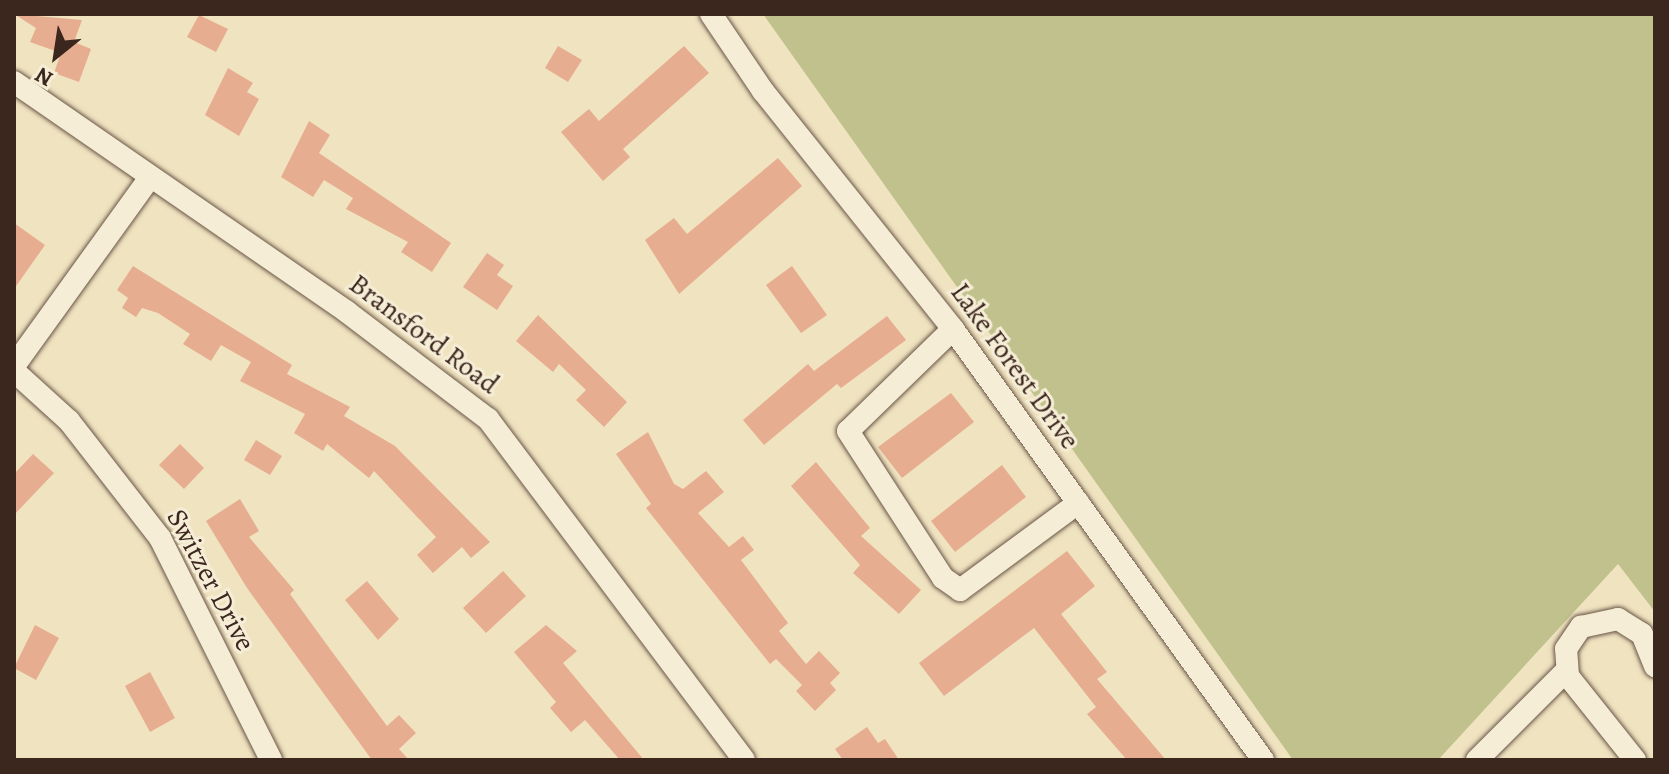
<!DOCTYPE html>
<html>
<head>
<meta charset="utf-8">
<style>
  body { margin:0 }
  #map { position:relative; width:1669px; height:774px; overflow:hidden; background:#f0e3c0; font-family:Alegreya,serif }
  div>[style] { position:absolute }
  .green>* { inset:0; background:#c1c18d }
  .building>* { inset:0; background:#e7ad91 }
  .roads { filter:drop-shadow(0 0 2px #695647) drop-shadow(0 0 2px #695647) }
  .minor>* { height:22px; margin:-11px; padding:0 11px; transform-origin:11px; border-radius:11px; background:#f5edd6 }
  span { translate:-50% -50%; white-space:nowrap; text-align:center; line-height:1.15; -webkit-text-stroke:6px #f5edd6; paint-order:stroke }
  .street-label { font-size:28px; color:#3c271f }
  .frame { position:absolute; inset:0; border:16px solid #3c271f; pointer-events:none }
  .north { position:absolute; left:16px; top:16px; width:80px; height:80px; -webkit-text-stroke:6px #f5edd6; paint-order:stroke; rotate:210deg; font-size:22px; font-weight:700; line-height:32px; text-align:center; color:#3c271f }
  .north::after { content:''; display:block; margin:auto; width:28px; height:36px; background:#3c271f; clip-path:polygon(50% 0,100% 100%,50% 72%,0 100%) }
</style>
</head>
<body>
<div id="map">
  <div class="green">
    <i style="clip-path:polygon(763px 14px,1655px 14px,1655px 612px,1618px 564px,1438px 760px,1293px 760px)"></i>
  </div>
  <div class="building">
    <i style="clip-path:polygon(14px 14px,82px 20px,74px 42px,91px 49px,79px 82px,54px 73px,61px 53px,30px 42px,36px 28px)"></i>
    <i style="clip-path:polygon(199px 15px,228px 29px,216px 52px,187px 37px)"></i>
    <i style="clip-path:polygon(558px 46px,582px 60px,568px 82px,545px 68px)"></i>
    <i style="clip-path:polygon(684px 46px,709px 73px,623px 149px,630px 157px,603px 181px,561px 132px,589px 109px,599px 121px)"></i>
    <i style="clip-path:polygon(228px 68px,253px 83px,247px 92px,259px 99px,239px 136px,205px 115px)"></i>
    <i style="clip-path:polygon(309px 121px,330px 135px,319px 153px,451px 243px,432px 272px,401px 252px,408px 242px,346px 209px,353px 198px,324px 180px,313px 197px,281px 177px)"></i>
    <i style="clip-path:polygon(778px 158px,802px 186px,679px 294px,645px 240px,674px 218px,687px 234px)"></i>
    <i style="clip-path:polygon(14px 223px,45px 245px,14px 289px)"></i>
    <i style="clip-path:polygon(487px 253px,504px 265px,497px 275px,513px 286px,497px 310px,463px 287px)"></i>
    <i style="clip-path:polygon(133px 266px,292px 365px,287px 374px,350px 407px,344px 416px,395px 446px,490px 542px,471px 558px,462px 547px,433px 573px,417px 555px,436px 537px,374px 471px,369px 478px,327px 444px,323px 451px,294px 433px,305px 414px,240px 381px,251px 362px,221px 345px,211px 361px,183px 344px,190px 334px,158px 313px,142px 308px,136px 317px,122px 308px,128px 298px,117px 290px)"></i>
    <i style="clip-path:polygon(792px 266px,827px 315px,801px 333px,766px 285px)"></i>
    <i style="clip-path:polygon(538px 315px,627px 402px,604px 427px,576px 400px,586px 390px,559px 364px,553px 372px,516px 341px)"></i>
    <i style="clip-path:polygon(887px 316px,906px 340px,841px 388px,837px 384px,764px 445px,743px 420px,808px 364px,814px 371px)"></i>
    <i style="clip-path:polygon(951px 393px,974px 422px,902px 478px,878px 447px)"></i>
    <i style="clip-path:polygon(648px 432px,674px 484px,683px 489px,706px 471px,724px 492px,698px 513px,729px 547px,743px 536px,754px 550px,741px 560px,788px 623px,779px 631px,806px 664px,819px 651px,840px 673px,830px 683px,836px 690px,815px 711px,796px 691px,802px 685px,776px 659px,770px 664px,646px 508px,651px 504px,616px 454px)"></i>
    <i style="clip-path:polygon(256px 440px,282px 456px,270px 475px,244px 460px)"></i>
    <i style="clip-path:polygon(180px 444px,204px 468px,184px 489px,159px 465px)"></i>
    <i style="clip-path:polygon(33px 454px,54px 473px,14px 515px,14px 474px)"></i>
    <i style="clip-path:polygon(816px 462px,870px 528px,861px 536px,921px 590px,899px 614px,853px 573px,860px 565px,791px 486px)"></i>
    <i style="clip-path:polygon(1002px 465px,1026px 497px,955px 552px,931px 521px)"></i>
    <i style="clip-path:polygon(240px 499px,259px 531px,249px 537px,294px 590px,290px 594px,330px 649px,387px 726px,399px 715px,416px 733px,399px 749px,409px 760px,372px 760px,247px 588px,206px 521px)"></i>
    <i style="clip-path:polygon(1067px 551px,1095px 586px,1061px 614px,1107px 672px,1097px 679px,1166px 760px,1127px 760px,1087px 714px,1096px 707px,1034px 628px,944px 696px,919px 663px)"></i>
    <i style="clip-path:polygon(503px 571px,526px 596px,486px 633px,463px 608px)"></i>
    <i style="clip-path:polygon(367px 581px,399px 619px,378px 640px,345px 600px)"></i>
    <i style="clip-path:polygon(35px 625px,59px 638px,36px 680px,14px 668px)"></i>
    <i style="clip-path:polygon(546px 625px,577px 651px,563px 663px,644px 760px,620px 760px,585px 720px,571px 732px,550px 708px,556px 702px,514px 652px)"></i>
    <i style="clip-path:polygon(150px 672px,175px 718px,150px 732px,125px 686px)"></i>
    <i style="clip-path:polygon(867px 727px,878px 743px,885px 739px,899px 760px,843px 760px,835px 749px)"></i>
  </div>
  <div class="roads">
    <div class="minor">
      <i style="left:711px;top:14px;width:93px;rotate:56deg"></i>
      <i style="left:763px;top:91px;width:305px;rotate:51.4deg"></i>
      <i style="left:953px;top:329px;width:531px;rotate:54.27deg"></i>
      <i style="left:14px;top:82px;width:405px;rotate:34.6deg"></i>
      <i style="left:347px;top:312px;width:177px;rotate:37.2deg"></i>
      <i style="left:488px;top:419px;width:426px;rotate:53.1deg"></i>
      <i style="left:953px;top:329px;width:146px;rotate:135.8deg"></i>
      <i style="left:848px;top:431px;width:175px;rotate:57.1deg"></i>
      <i style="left:943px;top:578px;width:21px;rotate:35deg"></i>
      <i style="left:960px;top:590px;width:147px;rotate:-36.4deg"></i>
      <i style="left:14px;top:366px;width:231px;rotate:-54.2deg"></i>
      <i style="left:14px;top:371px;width:74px;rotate:42.3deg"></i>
      <i style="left:69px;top:421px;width:148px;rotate:52.1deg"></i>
      <i style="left:160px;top:538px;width:248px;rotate:63.4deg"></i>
      <i style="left:1477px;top:760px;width:127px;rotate:-45deg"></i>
      <i style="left:1635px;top:760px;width:107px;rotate:-128.6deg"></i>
      <i style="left:1568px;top:676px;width:27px;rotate:-94deg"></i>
      <i style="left:1566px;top:649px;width:27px;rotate:-56deg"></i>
      <i style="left:1581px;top:627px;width:38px;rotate:-12deg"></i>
      <i style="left:1618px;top:619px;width:28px;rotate:32deg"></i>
      <i style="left:1642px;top:634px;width:35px;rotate:68deg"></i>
    </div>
  </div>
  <div class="street-label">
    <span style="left:424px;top:334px;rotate:37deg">Bransford Road</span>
    <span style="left:1015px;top:366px;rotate:54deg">Lake Forest Drive</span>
    <span style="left:211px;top:580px;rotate:62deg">Switzer Drive</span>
  </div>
  <div class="frame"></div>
  <div class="north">N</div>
</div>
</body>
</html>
